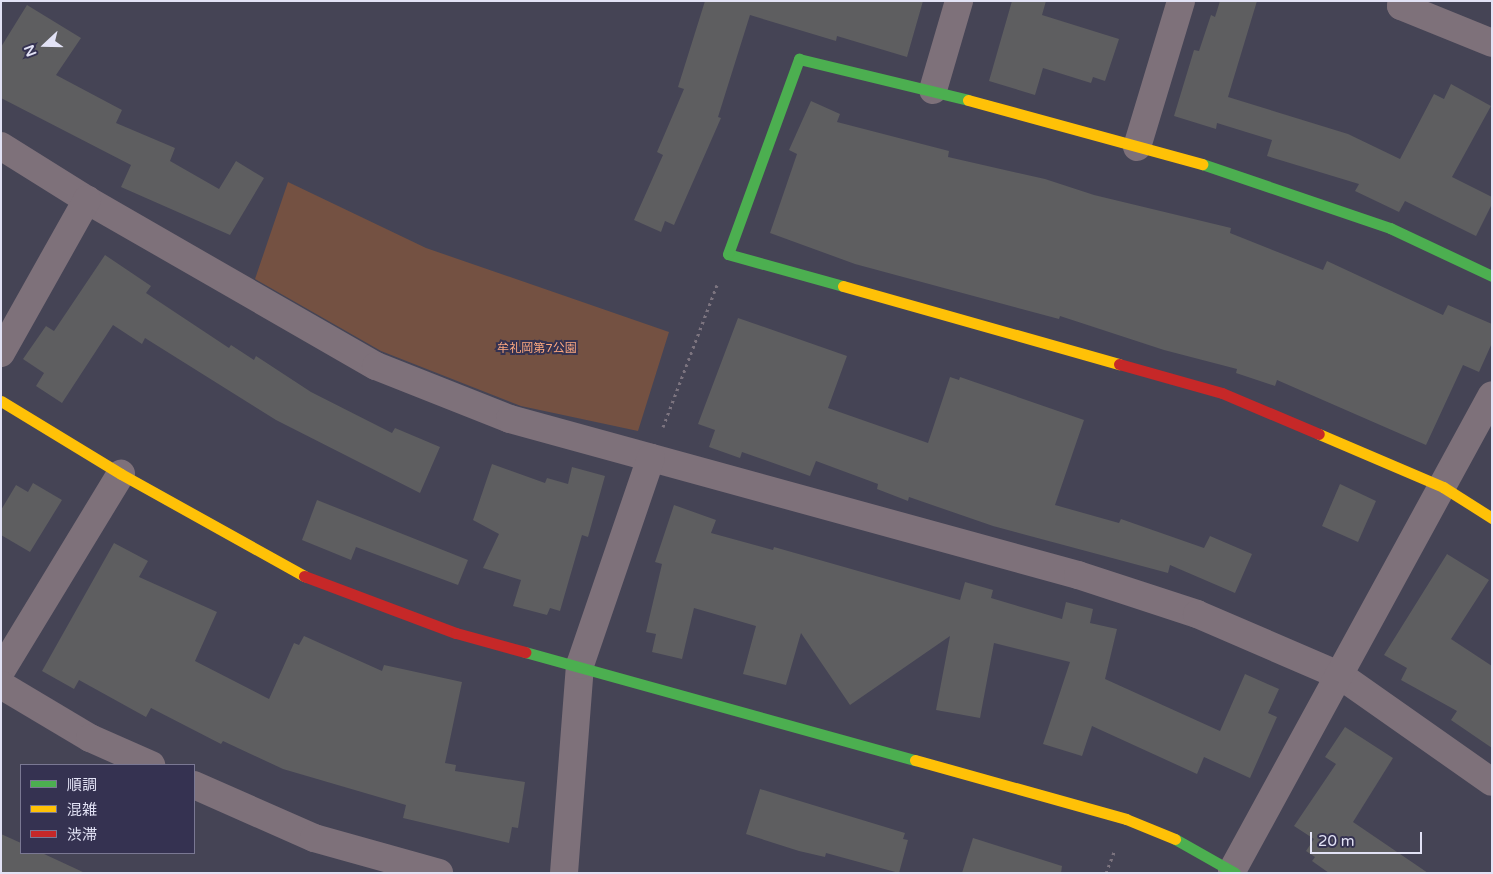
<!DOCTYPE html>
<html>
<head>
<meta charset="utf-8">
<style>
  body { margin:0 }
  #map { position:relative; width:1493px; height:874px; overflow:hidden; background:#454455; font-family:"Varela Round","Noto Sans JP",sans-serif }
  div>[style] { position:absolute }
  .green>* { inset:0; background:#745142 }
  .building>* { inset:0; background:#5e5e60 }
  .path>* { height:3px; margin-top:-1.5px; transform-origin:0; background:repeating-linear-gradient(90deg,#7c747f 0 2.5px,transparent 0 6.5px) }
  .street>* { height:28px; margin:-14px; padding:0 14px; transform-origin:14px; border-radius:14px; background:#7e717a }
  .fast>* { height:11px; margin:-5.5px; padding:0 5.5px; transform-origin:5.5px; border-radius:5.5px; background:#4caf50 }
  .slow>* { height:11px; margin:-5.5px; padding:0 5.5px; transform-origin:5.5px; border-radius:5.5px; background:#ffc107 }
  .jam>* { height:11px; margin:-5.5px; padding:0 5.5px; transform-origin:5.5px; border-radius:5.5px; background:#c62828 }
  span { translate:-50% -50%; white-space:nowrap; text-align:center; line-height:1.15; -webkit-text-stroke:4px #353251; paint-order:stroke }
  .park-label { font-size:12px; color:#fca87f }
  .frame { position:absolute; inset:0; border:2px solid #e2e2f5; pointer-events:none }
  .legend { position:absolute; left:20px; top:764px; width:175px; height:90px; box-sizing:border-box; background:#353251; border:1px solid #7a7893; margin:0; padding:6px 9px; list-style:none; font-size:15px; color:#e2e2f5 }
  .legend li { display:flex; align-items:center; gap:10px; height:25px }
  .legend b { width:25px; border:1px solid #7a7893 }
  .north { position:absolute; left:20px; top:20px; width:50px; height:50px; -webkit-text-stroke:4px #353251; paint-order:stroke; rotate:249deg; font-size:14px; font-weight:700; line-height:20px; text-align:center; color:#e2e2f5 }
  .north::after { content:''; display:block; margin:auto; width:18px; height:22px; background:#e2e2f5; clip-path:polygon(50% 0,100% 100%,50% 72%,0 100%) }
  .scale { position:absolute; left:1310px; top:832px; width:112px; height:22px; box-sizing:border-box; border:2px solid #e2e2f5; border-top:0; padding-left:6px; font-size:15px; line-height:18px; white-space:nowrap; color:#e2e2f5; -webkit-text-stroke:4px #353251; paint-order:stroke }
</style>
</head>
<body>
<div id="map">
  <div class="green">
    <i style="clip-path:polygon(288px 182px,426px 248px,669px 332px,638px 431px,521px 406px,381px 351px,255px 279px)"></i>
  </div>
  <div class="building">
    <i style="clip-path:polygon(705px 1px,923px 1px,907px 57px,837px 36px,836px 41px,750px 15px,718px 117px,721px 118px,674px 225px,665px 221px,661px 232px,634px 220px,663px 155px,657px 152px,684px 89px,678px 87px)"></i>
    <i style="clip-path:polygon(1012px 1px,1046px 1px,1042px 15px,1119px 39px,1105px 81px,1093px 77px,1091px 83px,1043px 68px,1035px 95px,989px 81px)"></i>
    <i style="clip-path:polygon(1220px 1px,1257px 1px,1228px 97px,1348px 134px,1400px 159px,1434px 94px,1444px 99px,1451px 84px,1491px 106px,1452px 177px,1492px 197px,1492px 204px,1476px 236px,1405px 201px,1399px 212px,1355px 191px,1359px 184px,1267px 156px,1272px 140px,1217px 123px,1216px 129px,1174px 116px,1194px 50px,1199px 51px,1211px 15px,1215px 17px)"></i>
    <i style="clip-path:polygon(27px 5px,81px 38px,56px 75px,122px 110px,116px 123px,175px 148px,170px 161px,219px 189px,236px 161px,264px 178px,230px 235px,121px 187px,131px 165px,1px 98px,1px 47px)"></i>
    <i style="clip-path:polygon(811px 101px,840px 114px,837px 122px,949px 151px,948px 157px,1045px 179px,1094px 195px,1231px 228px,1230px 233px,1323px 270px,1327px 261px,1443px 315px,1448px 305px,1492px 324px,1492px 343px,1479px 372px,1463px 365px,1426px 445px,1277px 380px,1275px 386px,1236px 373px,1237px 369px,1164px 350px,1060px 316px,1059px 319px,855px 264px,770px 233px,797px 154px,789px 150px)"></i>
    <i style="clip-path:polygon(105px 255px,151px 286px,146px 293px,229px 348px,231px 345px,254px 360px,256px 356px,311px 392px,392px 433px,395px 428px,440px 447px,420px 493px,276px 420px,145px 338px,142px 344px,113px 325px,62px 403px,36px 386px,44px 373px,23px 359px,46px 326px,54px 331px)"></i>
    <i style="clip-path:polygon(738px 318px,847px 356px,828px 408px,928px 443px,950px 377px,959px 380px,960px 377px,1084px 420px,1055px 505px,1119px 523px,1121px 519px,1204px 548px,1210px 536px,1252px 554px,1235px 593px,1170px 565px,1168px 573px,993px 526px,909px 497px,908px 501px,877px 489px,878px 484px,816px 461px,810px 476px,742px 452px,740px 458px,709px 447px,715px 430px,698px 424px)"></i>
    <i style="clip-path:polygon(492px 464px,545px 483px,547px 478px,568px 484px,572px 467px,605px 476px,588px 537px,582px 535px,560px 611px,550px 608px,547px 615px,513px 606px,521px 580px,483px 568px,499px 534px,473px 520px)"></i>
    <i style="clip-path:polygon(33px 483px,62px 500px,30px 552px,1px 535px,1px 510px,16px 485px,28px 492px)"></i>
    <i style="clip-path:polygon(1340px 484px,1376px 501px,1358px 542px,1322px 526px)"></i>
    <i style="clip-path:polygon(317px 500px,468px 560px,458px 585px,356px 547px,351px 560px,302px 540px)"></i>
    <i style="clip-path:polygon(674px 505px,716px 520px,711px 533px,773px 550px,774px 547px,960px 600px,965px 582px,993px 590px,991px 598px,1062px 619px,1066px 602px,1093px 609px,1090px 623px,1117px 629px,1105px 679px,1220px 731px,1245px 674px,1279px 689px,1268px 713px,1277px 717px,1250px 778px,1204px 757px,1197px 774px,1092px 726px,1082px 756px,1043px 744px,1070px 662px,994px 643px,980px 718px,936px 710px,950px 636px,850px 705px,801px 633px,786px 685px,743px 674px,756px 626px,694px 608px,682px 659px,652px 652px,656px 634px,646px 632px,662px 564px,655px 562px)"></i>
    <i style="clip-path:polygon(114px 543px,148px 561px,139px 577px,217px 612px,195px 661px,269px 699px,294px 643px,299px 645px,304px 636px,382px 671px,384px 665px,462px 682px,445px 763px,456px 765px,455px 771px,525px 782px,518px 828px,512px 827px,509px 843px,403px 818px,406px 805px,283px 769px,223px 741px,221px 744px,151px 708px,146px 717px,79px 680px,74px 689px,42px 671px)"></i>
    <i style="clip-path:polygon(1447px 554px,1489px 580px,1451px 639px,1492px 666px,1492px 748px,1451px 720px,1457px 711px,1401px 680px,1407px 668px,1384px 655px)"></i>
    <i style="clip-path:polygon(1345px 727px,1393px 758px,1353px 822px,1428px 873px,1329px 873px,1312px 861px,1315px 857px,1306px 851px,1314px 839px,1294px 826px,1336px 764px,1325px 757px)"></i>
    <i style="clip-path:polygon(760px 789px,905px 833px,903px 839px,908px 840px,899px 873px,826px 853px,825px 857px,799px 851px,746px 834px)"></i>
    <i style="clip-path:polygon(1px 834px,21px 843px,21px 853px,42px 853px,85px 873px,1px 873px)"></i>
    <i style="clip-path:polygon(973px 838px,1062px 866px,1061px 873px,962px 873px)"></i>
  </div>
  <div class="path">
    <i style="left:663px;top:427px;width:152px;rotate:-69.2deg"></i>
    <i style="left:1106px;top:873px;width:25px;rotate:-69deg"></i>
  </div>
  <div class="street">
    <i style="left:1402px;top:1px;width:5px;rotate:101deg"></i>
    <i style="left:1401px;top:6px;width:98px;rotate:22.1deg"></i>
    <i style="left:933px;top:90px;width:93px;rotate:-73.7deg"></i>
    <i style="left:1px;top:146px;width:102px;rotate:32.1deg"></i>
    <i style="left:87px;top:200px;width:333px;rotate:29.9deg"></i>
    <i style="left:376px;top:366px;width:144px;rotate:21.6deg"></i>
    <i style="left:510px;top:419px;width:589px;rotate:15.36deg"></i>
    <i style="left:1078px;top:575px;width:125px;rotate:18.1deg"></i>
    <i style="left:1197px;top:614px;width:157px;rotate:23.3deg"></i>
    <i style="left:1341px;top:676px;width:184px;rotate:35.1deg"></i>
    <i style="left:1137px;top:147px;width:152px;rotate:-73.2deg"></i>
    <i style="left:1px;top:353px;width:176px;rotate:-60.7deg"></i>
    <i style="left:1px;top:671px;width:231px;rotate:-58.7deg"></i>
    <i style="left:1px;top:685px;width:104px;rotate:30.8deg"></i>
    <i style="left:90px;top:738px;width:67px;rotate:23.9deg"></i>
    <i style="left:194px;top:785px;width:131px;rotate:23.8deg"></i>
    <i style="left:314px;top:838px;width:130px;rotate:15.6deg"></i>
    <i style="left:1232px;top:871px;width:542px;rotate:-61.36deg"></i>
    <i style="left:564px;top:873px;width:209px;rotate:-85.6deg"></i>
    <i style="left:580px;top:665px;width:219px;rotate:-71.1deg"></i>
  </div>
  <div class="fast">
    <i style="left:1202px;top:164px;width:199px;rotate:18.8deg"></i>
    <i style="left:1390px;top:228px;width:113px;rotate:25.2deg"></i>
    <i style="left:843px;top:286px;width:119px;rotate:-164.5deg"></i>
    <i style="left:728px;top:254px;width:208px;rotate:-70deg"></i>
    <i style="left:799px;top:59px;width:174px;rotate:13.6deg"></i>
    <i style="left:525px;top:652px;width:405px;rotate:15.5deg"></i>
    <i style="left:1175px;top:839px;width:69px;rotate:29.5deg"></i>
  </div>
  <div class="slow">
    <i style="left:968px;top:100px;width:243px;rotate:15.3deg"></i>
    <i style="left:843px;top:286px;width:287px;rotate:15.8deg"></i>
    <i style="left:1px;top:401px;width:140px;rotate:31.3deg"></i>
    <i style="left:121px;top:474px;width:210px;rotate:29.1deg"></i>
    <i style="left:1319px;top:434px;width:135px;rotate:23.1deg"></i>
    <i style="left:1443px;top:487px;width:58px;rotate:32.3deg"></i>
    <i style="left:915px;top:760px;width:219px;rotate:15.6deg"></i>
    <i style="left:1126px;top:819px;width:53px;rotate:22.2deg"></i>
  </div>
  <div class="jam">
    <i style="left:1119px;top:364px;width:107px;rotate:15.7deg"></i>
    <i style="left:1222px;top:393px;width:105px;rotate:22.9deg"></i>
    <i style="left:304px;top:576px;width:162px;rotate:20.6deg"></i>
    <i style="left:456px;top:633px;width:72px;rotate:15.4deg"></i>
  </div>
  <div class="park-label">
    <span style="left:537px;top:349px">牟礼岡第7公園</span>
  </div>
  <div class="frame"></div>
  <ul class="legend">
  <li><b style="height:6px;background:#4caf50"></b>順調</li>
  <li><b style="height:6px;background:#ffc107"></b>混雑</li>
  <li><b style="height:6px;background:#c62828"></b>渋滞</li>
  </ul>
  <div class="north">N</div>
  <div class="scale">20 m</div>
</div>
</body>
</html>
